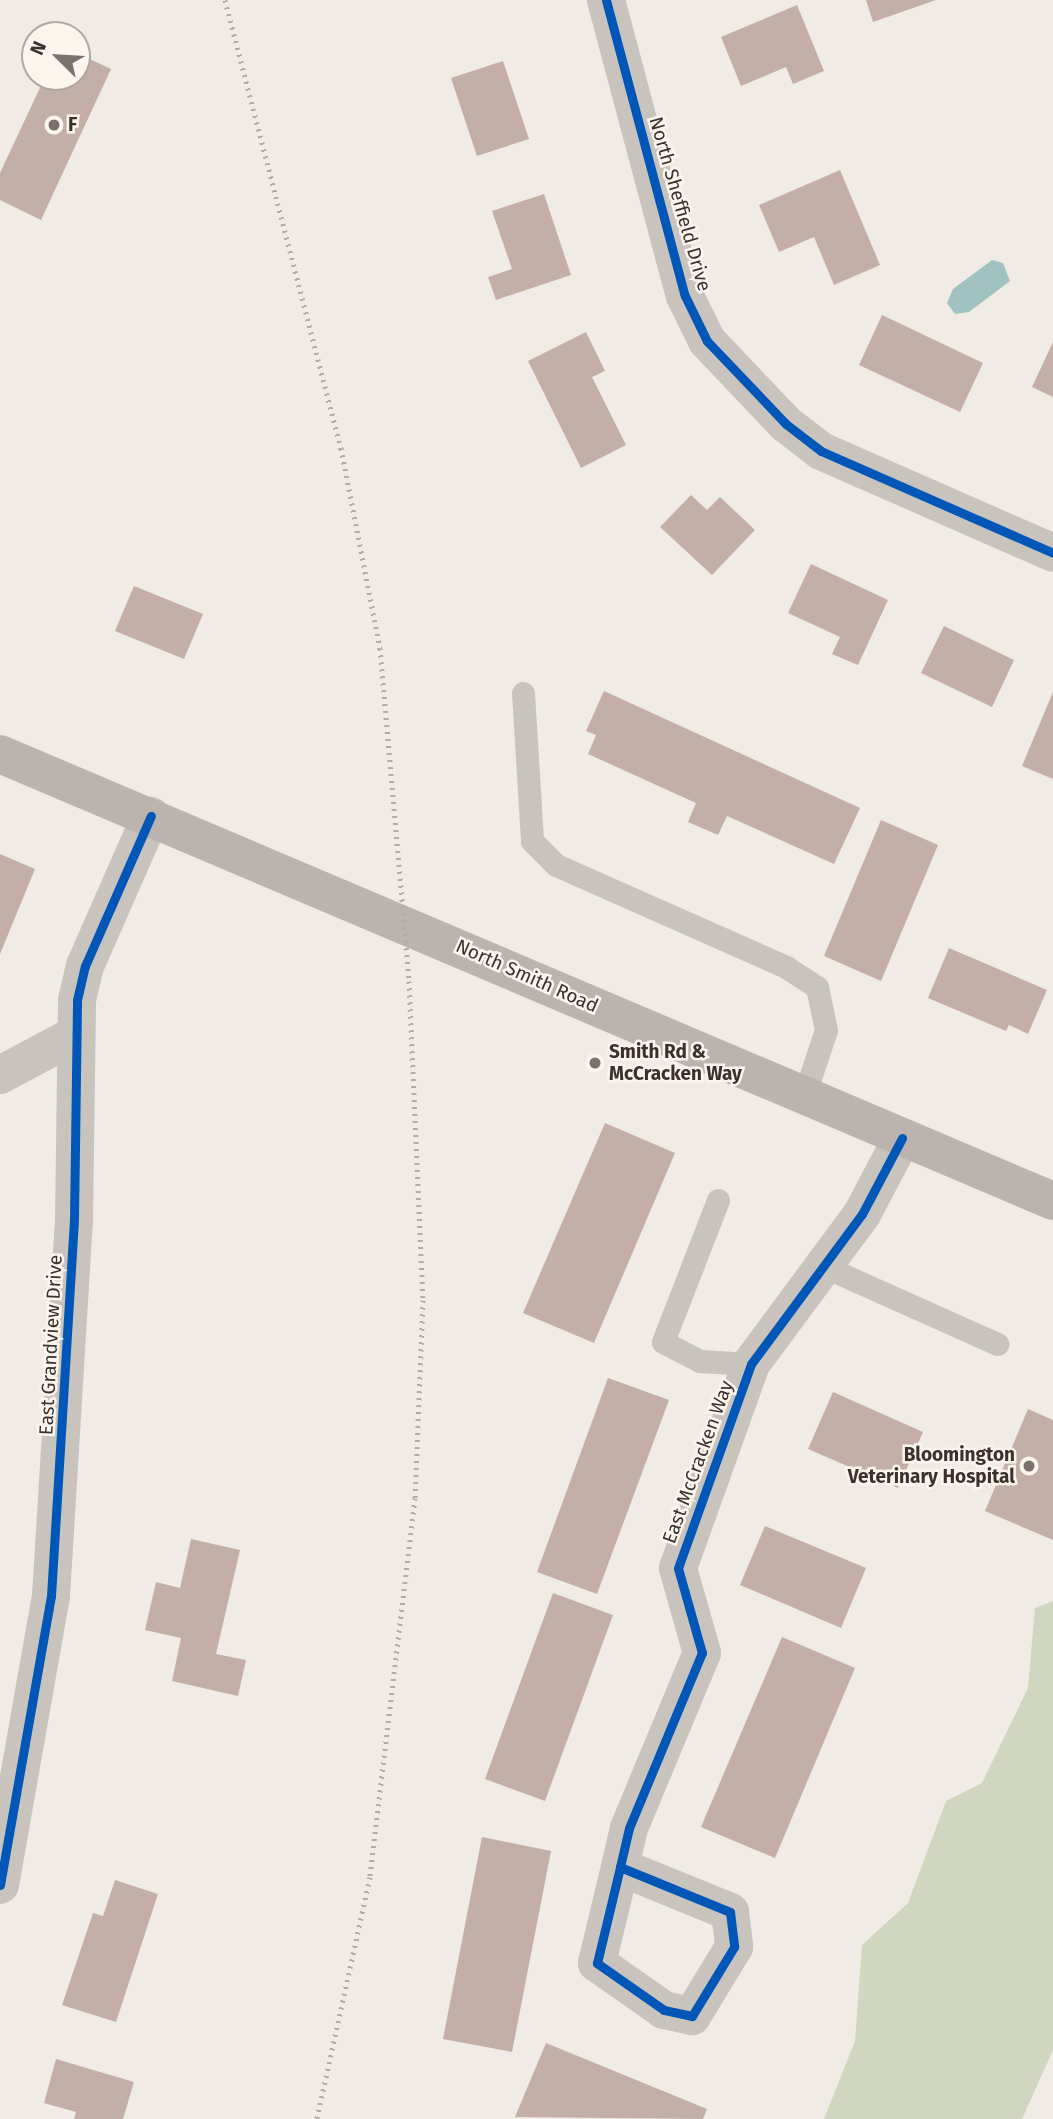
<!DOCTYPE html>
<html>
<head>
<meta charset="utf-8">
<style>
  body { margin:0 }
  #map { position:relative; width:1053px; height:2119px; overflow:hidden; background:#f0ebe5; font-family:"Fira Sans",sans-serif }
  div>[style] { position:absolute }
  .green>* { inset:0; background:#d1d6bf }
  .water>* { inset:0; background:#a1c2c1 }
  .building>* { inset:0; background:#c3afa7 }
  .service>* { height:23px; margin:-11.5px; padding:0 11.5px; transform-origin:11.5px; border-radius:11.5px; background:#c9c3be }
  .minor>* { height:38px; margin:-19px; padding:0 19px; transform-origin:19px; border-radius:19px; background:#c9c3be }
  .secondary>* { height:38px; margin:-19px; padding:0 19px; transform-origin:19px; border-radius:19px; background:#bab3ae }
  .rail>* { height:5px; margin-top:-2.5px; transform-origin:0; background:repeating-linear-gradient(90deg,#b1aca8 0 2px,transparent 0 7px) }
  .cycleway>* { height:9px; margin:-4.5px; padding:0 4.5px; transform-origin:4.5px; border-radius:4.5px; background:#0057b8 }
  .dots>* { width:19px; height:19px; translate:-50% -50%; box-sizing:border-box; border:4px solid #fbf5ee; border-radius:50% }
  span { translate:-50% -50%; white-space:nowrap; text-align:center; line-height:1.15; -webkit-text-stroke:5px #fbf5ee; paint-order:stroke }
  .poi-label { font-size:19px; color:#3b302b; font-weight:700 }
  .left { translate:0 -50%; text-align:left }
  .right { translate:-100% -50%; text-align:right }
  .street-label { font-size:19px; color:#3b302b }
  .north { position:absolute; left:21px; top:21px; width:70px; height:70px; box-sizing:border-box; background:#fbf5ee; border:2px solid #aea6a0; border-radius:50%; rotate:294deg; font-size:19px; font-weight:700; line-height:28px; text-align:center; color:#3b302b }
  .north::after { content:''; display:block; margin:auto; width:24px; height:32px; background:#7a716c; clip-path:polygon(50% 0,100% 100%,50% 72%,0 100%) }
</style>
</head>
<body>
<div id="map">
  <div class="green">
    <i style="clip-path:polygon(1053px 1601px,1053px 2050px,1022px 2119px,824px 2119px,855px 2041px,862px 1945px,908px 1903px,946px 1801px,982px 1783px,1028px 1688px,1035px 1608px)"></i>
  </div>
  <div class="water">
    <i style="clip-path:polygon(992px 260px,1003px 263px,1010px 281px,969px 312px,955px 314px,947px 303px,953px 289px)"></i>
  </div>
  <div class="building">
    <i style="clip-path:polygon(866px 0,936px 0,873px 22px)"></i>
    <i style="clip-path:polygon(797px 5px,824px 71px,793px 84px,786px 67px,741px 86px,721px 37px)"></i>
    <i style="clip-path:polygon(77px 53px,111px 69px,41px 220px,0 200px,0 173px,45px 77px,77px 77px)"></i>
    <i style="clip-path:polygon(503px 61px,529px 139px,477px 156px,451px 78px)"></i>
    <i style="clip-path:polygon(840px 170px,880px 265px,834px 285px,814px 237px,779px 252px,759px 205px)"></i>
    <i style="clip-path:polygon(544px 194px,571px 275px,496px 300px,488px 277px,512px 269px,492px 211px)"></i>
    <i style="clip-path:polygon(882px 315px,983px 363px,960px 412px,859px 365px)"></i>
    <i style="clip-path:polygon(586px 332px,605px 371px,592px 377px,626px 445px,581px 468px,528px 361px)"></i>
    <i style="clip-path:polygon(1053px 342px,1053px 397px,1032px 387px)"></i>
    <i style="clip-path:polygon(691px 495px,707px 510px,720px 497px,755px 530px,712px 575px,660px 527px)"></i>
    <i style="clip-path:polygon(811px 564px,888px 600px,858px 665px,832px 654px,840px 637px,788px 613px)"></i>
    <i style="clip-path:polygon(134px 586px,203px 614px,184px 659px,115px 631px)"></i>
    <i style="clip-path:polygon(944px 626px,1014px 660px,992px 707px,921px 673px)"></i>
    <i style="clip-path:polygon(604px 691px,860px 808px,834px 864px,727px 816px,718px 835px,688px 822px,696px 803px,588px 754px,596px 735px,586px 731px)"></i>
    <i style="clip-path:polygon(1053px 692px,1053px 779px,1022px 766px)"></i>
    <i style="clip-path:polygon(881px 820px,938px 845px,881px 981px,824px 956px)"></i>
    <i style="clip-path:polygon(0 854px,35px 869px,0 954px)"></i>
    <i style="clip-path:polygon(949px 948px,1047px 990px,1028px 1034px,1009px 1025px,1006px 1031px,928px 998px)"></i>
    <i style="clip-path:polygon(605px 1123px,675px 1153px,594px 1343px,523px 1313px)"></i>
    <i style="clip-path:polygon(608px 1378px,669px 1400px,597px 1594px,537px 1572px)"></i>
    <i style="clip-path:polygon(833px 1392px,923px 1432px,898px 1488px,808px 1449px)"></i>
    <i style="clip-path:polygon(1028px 1409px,1053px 1420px,1053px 1540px,985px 1511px)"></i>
    <i style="clip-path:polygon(765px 1526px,866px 1568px,841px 1628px,740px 1585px)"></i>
    <i style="clip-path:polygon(191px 1539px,240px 1550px,216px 1654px,246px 1660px,238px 1696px,172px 1681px,181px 1638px,145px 1630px,156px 1582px,180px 1588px)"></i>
    <i style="clip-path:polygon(553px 1593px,613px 1615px,545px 1801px,485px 1779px)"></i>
    <i style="clip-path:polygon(782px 1637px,855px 1668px,775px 1858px,701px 1827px)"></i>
    <i style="clip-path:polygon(482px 1837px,551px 1851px,512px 2052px,443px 2039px)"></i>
    <i style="clip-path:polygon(115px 1880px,158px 1894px,116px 2022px,62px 2005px,93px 1913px,103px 1916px)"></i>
    <i style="clip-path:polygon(546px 2043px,707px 2109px,703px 2119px,515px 2117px)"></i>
    <i style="clip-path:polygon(56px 2059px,134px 2082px,123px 2119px,74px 2119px,76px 2112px,44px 2103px)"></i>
  </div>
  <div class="service">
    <i style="left:523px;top:693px;width:148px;rotate:86.5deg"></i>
    <i style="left:532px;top:841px;width:34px;rotate:45deg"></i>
    <i style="left:556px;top:865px;width:252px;rotate:23.9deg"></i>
    <i style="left:786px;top:967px;width:37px;rotate:33deg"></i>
    <i style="left:817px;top:987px;width:44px;rotate:78.2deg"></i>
    <i style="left:826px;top:1030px;width:73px;rotate:108.4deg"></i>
    <i style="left:718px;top:1200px;width:152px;rotate:111.2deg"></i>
    <i style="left:663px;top:1342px;width:42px;rotate:27.2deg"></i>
    <i style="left:700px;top:1361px;width:51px;rotate:3.4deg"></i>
    <i style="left:823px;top:1266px;width:191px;rotate:24.1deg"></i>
  </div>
  <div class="minor">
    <i style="left:606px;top:0;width:306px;rotate:75.1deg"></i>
    <i style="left:685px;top:296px;width:50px;rotate:63.9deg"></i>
    <i style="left:707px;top:341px;width:115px;rotate:46.4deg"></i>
    <i style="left:786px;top:424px;width:44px;rotate:37.6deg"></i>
    <i style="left:821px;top:451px;width:253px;rotate:23.7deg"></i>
    <i style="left:0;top:1075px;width:83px;rotate:-28.1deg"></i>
    <i style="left:620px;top:1867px;width:119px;rotate:22.2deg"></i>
    <i style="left:730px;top:1912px;width:35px;rotate:83deg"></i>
    <i style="left:734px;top:1947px;width:81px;rotate:121.3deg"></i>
    <i style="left:692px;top:2016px;width:29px;rotate:-168deg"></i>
    <i style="left:664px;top:2010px;width:82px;rotate:-145deg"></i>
    <i style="left:597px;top:1963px;width:99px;rotate:-76.5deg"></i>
    <i style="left:620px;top:1867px;width:40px;rotate:-77deg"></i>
    <i style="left:629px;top:1828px;width:190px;rotate:-67.4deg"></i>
    <i style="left:702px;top:1653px;width:88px;rotate:-105.8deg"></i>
    <i style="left:678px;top:1568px;width:217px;rotate:-70.3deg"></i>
    <i style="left:751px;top:1364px;width:187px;rotate:-53.5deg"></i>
    <i style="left:862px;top:1214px;width:86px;rotate:-62.2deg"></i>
    <i style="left:0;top:1885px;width:293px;rotate:-80deg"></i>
    <i style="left:51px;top:1596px;width:378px;rotate:-86.5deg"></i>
    <i style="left:74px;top:1219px;width:219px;rotate:-89.2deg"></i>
    <i style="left:77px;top:1000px;width:35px;rotate:-77deg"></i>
    <i style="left:85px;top:966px;width:164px;rotate:-66.3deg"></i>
  </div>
  <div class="secondary">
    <i style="left:0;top:754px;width:1144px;rotate:23deg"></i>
  </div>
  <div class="rail">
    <i style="left:225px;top:0;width:463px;rotate:75.5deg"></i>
    <i style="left:341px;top:448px;width:204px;rotate:79deg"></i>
    <i style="left:380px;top:648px;width:334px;rotate:85deg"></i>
    <i style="left:409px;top:981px;width:319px;rotate:87.5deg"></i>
    <i style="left:423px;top:1300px;width:198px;rotate:92.3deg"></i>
    <i style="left:415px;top:1498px;width:382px;rotate:96.8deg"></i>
    <i style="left:370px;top:1877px;width:248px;rotate:102.4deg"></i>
  </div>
  <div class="cycleway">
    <i style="left:606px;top:0;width:306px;rotate:75.1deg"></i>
    <i style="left:685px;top:296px;width:50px;rotate:63.9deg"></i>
    <i style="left:707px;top:341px;width:115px;rotate:46.4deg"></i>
    <i style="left:786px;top:424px;width:44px;rotate:37.6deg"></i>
    <i style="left:821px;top:451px;width:253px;rotate:23.7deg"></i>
    <i style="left:620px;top:1867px;width:119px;rotate:22.2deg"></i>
    <i style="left:730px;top:1912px;width:35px;rotate:83deg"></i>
    <i style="left:734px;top:1947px;width:81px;rotate:121.3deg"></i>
    <i style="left:692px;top:2016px;width:29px;rotate:-168deg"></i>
    <i style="left:664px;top:2010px;width:82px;rotate:-145deg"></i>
    <i style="left:597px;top:1963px;width:99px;rotate:-76.5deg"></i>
    <i style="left:620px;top:1867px;width:40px;rotate:-77deg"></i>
    <i style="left:629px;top:1828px;width:190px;rotate:-67.4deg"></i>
    <i style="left:702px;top:1653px;width:88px;rotate:-105.8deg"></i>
    <i style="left:678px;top:1568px;width:217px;rotate:-70.3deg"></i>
    <i style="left:751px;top:1364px;width:187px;rotate:-53.5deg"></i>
    <i style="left:862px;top:1214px;width:86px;rotate:-62.2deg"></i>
    <i style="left:0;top:1885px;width:293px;rotate:-80deg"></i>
    <i style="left:51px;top:1596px;width:378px;rotate:-86.5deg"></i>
    <i style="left:74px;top:1219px;width:219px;rotate:-89.2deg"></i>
    <i style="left:77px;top:1000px;width:35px;rotate:-77deg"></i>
    <i style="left:85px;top:966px;width:164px;rotate:-66.3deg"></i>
  </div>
  <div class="dots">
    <i style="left:54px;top:125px;background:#7a716c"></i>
    <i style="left:595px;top:1063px;background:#7a716c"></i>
    <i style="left:1029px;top:1466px;background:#7a716c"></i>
  </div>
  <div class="poi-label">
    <span class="left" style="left:68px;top:125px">F</span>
    <span class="left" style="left:609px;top:1063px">Smith Rd &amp;<br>McCracken Way</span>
    <span class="right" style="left:1015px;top:1466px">Bloomington<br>Veterinary Hospital</span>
  </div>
  <div class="street-label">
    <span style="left:680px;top:204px;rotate:74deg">North Sheffield Drive</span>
    <span style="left:527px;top:976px;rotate:24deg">North Smith Road</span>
    <span style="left:51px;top:1345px;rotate:-87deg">East Grandview Drive</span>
    <span style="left:698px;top:1462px;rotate:-70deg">East McCracken Way</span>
  </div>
  <div class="north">N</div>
</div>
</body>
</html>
